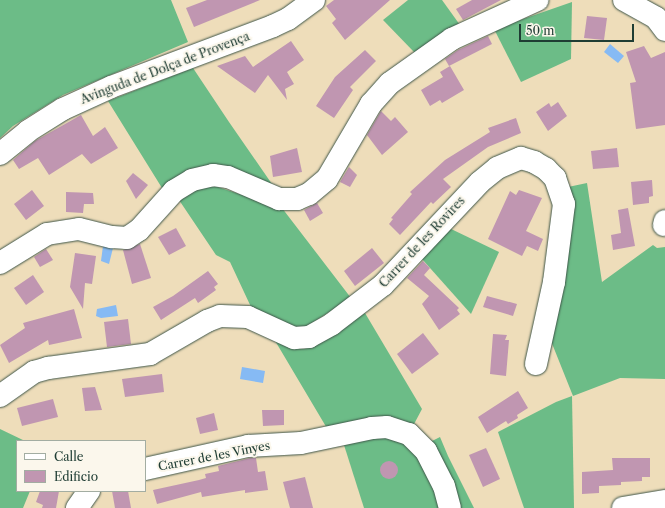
<!DOCTYPE html>
<html>
<head>
<meta charset="utf-8">
<style>
  body { margin:0 }
  #map { position:relative; width:665px; height:508px; overflow:hidden; background:#eeddba; font-family:"Libre Caslon Text",serif }
  div>[style] { position:absolute }
  .forest>* { inset:0; background:#6cbc87 }
  .water>* { inset:0; background:#86baf4 }
  .building>* { inset:0; background:#c096b1 }
  .round { border-radius:50% }
  .roads { filter:drop-shadow(0 0 1px #3e5548) drop-shadow(0 0 1px #3e5548) }
  .minor>* { height:22px; margin:-11px; padding:0 11px; transform-origin:11px; border-radius:11px; background:#fff }
  span { translate:-50% -50%; white-space:nowrap; text-align:center; line-height:1.15; -webkit-text-stroke:4px #fbf7ec; paint-order:stroke }
  .street-label { font-size:12px; color:#1f3d34 }
  .legend { position:absolute; left:16px; top:440px; width:130px; height:52px; box-sizing:border-box; background:#fbf7ec; border:1px solid #a3ada2; margin:0; padding:5px 7px; list-style:none; font-size:12px; color:#1f3d34 }
  .legend li { display:flex; align-items:center; gap:8px; height:20px }
  .legend b { width:20px; border:1px solid #a3ada2 }
  .scale { position:absolute; left:519px; top:24px; width:115px; height:18px; box-sizing:border-box; border:2px solid #1f3d34; border-top:0; padding-left:5px; font-size:12px; line-height:14px; white-space:nowrap; color:#1f3d34; -webkit-text-stroke:3px #fbf7ec; paint-order:stroke }
</style>
</head>
<body>
<div id="map">
  <div class="forest">
    <i style="clip-path:polygon(0 0,171px 0,188px 42px,63px 95px,13px 126px,0 138px)"></i>
    <i style="clip-path:polygon(408px 0,442px 0,460px 25px,415px 53px,383px 20px)"></i>
    <i style="clip-path:polygon(572px 2px,571px 59px,521px 82px,494px 29px)"></i>
    <i style="clip-path:polygon(193px 68px,229px 122px,274px 187px,249px 174px,162px 188px,108px 101px)"></i>
    <i style="clip-path:polygon(587px 183px,602px 282px,653px 245px,657px 248px,665px 247px,665px 379px,620px 378px,573px 396px,551px 341px,568px 187px)"></i>
    <i style="clip-path:polygon(215px 186px,282px 208px,351px 298px,301px 330px,251px 307px,230px 262px,216px 255px,179px 200px,198px 189px)"></i>
    <i style="clip-path:polygon(449px 228px,499px 252px,471px 314px,422px 259px)"></i>
    <i style="clip-path:polygon(365px 313px,422px 409px,413px 426px,395px 419px,328px 430px,274px 339px,293px 348px,304px 349px,331px 336px)"></i>
    <i style="clip-path:polygon(572px 396px,574px 508px,524px 508px,498px 432px,556px 402px)"></i>
    <i style="clip-path:polygon(0 429px,25px 441px,17px 441px,17px 491px,30px 491px,23px 508px,0 508px)"></i>
    <i style="clip-path:polygon(381px 436px,401px 440px,417px 455px,433px 486px,439px 508px,364px 508px,344px 445px)"></i>
    <i style="clip-path:polygon(440px 437px,448px 456px,474px 508px,458px 508px,430px 442px)"></i>
  </div>
  <div class="water">
    <i style="clip-path:polygon(610px 44px,624px 56px,618px 63px,604px 52px)"></i>
    <i style="clip-path:polygon(103px 246px,113px 248px,109px 264px,101px 261px)"></i>
    <i style="clip-path:polygon(116px 305px,118px 316px,101px 318px,96px 316px,97px 309px)"></i>
    <i style="clip-path:polygon(242px 367px,265px 371px,263px 383px,240px 379px)"></i>
  </div>
  <div class="building">
    <i style="clip-path:polygon(207px 0,260px 0,194px 27px,186px 8px)"></i>
    <i style="clip-path:polygon(334px 0,390px 0,345px 40px,332px 23px,336px 19px,326px 6px)"></i>
    <i style="clip-path:polygon(472px 0,501px 0,463px 20px,456px 9px)"></i>
    <i style="clip-path:polygon(587px 16px,607px 18px,604px 40px,584px 38px)"></i>
    <i style="clip-path:polygon(488px 36px,492px 44px,449px 66px,445px 59px,458px 50px)"></i>
    <i style="clip-path:polygon(291px 41px,304px 60px,287px 72px,294px 84px,285px 89px,287px 100px,268px 75px,255px 93px,217px 66px,245px 56px,253px 67px)"></i>
    <i style="clip-path:polygon(644px 46px,651px 58px,665px 52px,665px 125px,636px 129px,630px 83px,636px 82px,626px 52px)"></i>
    <i style="clip-path:polygon(365px 50px,376px 61px,350px 87px,353px 90px,334px 118px,316px 106px,335px 77px)"></i>
    <i style="clip-path:polygon(450px 66px,464px 90px,442px 103px,440px 100px,430px 106px,421px 90px,443px 77px,440px 72px)"></i>
    <i style="clip-path:polygon(558px 102px,567px 116px,548px 131px,536px 112px,549px 103px,551px 107px)"></i>
    <i style="clip-path:polygon(381px 111px,391px 121px,395px 117px,408px 132px,382px 155px,367px 135px)"></i>
    <i style="clip-path:polygon(81px 115px,93px 136px,105px 127px,118px 148px,91px 164px,82px 154px,49px 175px,38px 158px,19px 169px,13px 160px,35px 141px)"></i>
    <i style="clip-path:polygon(516px 118px,521px 133px,488px 147px,443px 179px,451px 187px,433px 204px,431px 202px,400px 235px,389px 224px,393px 219px,391px 218px,412px 194px,410px 192px,445px 160px,490px 132px,488px 128px)"></i>
    <i style="clip-path:polygon(297px 148px,302px 172px,273px 177px,270px 156px)"></i>
    <i style="clip-path:polygon(617px 148px,619px 167px,593px 169px,591px 151px)"></i>
    <i style="clip-path:polygon(349px 167px,357px 175px,350px 187px,340px 182px)"></i>
    <i style="clip-path:polygon(133px 173px,148px 185px,136px 199px,126px 181px)"></i>
    <i style="clip-path:polygon(652px 180px,653px 196px,649px 197px,649px 203px,633px 205px,631px 182px)"></i>
    <i style="clip-path:polygon(32px 190px,44px 206px,26px 220px,14px 204px)"></i>
    <i style="clip-path:polygon(519px 190px,542px 198px,526px 231px,543px 239px,538px 251px,527px 246px,522px 256px,488px 239px,510px 191px,516px 195px)"></i>
    <i style="clip-path:polygon(66px 192px,93px 193px,94px 204px,84px 204px,83px 213px,66px 212px)"></i>
    <i style="clip-path:polygon(317px 203px,323px 213px,310px 221px,304px 210px)"></i>
    <i style="clip-path:polygon(628px 208px,635px 246px,613px 250px,611px 235px,621px 233px,618px 210px)"></i>
    <i style="clip-path:polygon(176px 228px,186px 246px,169px 255px,158px 237px)"></i>
    <i style="clip-path:polygon(140px 244px,151px 278px,132px 284px,123px 250px)"></i>
    <i style="clip-path:polygon(372px 248px,384px 263px,355px 286px,344px 271px)"></i>
    <i style="clip-path:polygon(46px 249px,53px 260px,40px 267px,34px 257px)"></i>
    <i style="clip-path:polygon(75px 253px,96px 256px,92px 284px,85px 283px,83px 309px,70px 287px)"></i>
    <i style="clip-path:polygon(423px 261px,430px 268px,424px 275px,459px 308px,457px 310px,460px 314px,439px 330px,422px 304px,429px 296px,407px 278px)"></i>
    <i style="clip-path:polygon(208px 271px,218px 284px,214px 287px,216px 290px,198px 303px,195px 298px,161px 320px,153px 307px,173px 296px)"></i>
    <i style="clip-path:polygon(33px 275px,44px 292px,26px 305px,14px 288px)"></i>
    <i style="clip-path:polygon(487px 296px,517px 304px,513px 316px,483px 307px)"></i>
    <i style="clip-path:polygon(74px 309px,82px 338px,49px 345px,48px 340px,9px 363px,0 345px,25px 328px,23px 323px)"></i>
    <i style="clip-path:polygon(128px 319px,131px 344px,107px 347px,104px 322px)"></i>
    <i style="clip-path:polygon(423px 333px,439px 354px,412px 374px,397px 354px)"></i>
    <i style="clip-path:polygon(493px 334px,507px 335px,505px 340px,509px 340px,506px 376px,490px 374px)"></i>
    <i style="clip-path:polygon(162px 374px,164px 392px,125px 397px,122px 379px)"></i>
    <i style="clip-path:polygon(95px 387px,102px 410px,85px 411px,82px 388px)"></i>
    <i style="clip-path:polygon(518px 391px,528px 408px,517px 415px,518px 418px,508px 424px,506px 421px,487px 433px,478px 417px)"></i>
    <i style="clip-path:polygon(53px 399px,58px 417px,22px 426px,17px 408px)"></i>
    <i style="clip-path:polygon(262px 410px,284px 410px,284px 425px,263px 426px)"></i>
    <i style="clip-path:polygon(214px 413px,218px 430px,200px 434px,196px 418px)"></i>
    <i style="clip-path:polygon(486px 448px,500px 479px,483px 487px,469px 455px)"></i>
    <i style="clip-path:polygon(250px 458px,256px 458px,258px 472px,265px 471px,268px 490px,245px 493px,245px 490px,202px 497px,201px 492px,157px 504px,153px 490px,199px 480px,206px 478px,205px 474px,219px 471px,218px 466px)"></i>
    <i style="clip-path:polygon(612px 458px,650px 458px,650px 477px,642px 477px,642px 481px,621px 482px,621px 485px,599px 486px,599px 493px,582px 494px,582px 472px,613px 470px)"></i>
    <i class="round" style="left:380px;top:461px;width:18px;height:18px"></i>
    <i style="clip-path:polygon(305px 477px,313px 508px,290px 508px,283px 482px)"></i>
    <i style="clip-path:polygon(40px 491px,59px 491px,56px 508px,42px 508px,43px 505px,36px 502px)"></i>
    <i style="clip-path:polygon(112px 491px,128px 491px,131px 508px,115px 508px)"></i>
  </div>
  <div class="roads">
    <div class="minor">
      <i style="left:624px;top:0;width:37px;rotate:29deg"></i>
      <i style="left:656px;top:18px;width:15px;rotate:53deg"></i>
      <i style="left:0;top:154px;width:36px;rotate:-39deg"></i>
      <i style="left:28px;top:131px;width:41px;rotate:-32.2deg"></i>
      <i style="left:63px;top:109px;width:53px;rotate:-24.6deg"></i>
      <i style="left:111px;top:87px;width:173px;rotate:-20.6deg"></i>
      <i style="left:273px;top:26px;width:17px;rotate:-25deg"></i>
      <i style="left:288px;top:19px;width:32px;rotate:-36deg"></i>
      <i style="left:664px;top:225px;width:4px;rotate:-76deg"></i>
      <i style="left:0;top:263px;width:55px;rotate:-31.7deg"></i>
      <i style="left:47px;top:234px;width:32px;rotate:-9deg"></i>
      <i style="left:79px;top:229px;width:34px;rotate:14deg"></i>
      <i style="left:112px;top:237px;width:15px;rotate:4deg"></i>
      <i style="left:127px;top:238px;width:14px;rotate:-34deg"></i>
      <i style="left:139px;top:230px;width:52px;rotate:-48.1deg"></i>
      <i style="left:174px;top:191px;width:21px;rotate:-31deg"></i>
      <i style="left:192px;top:180px;width:22px;rotate:-13deg"></i>
      <i style="left:213px;top:175px;width:15px;rotate:8deg"></i>
      <i style="left:228px;top:177px;width:56px;rotate:23.3deg"></i>
      <i style="left:279px;top:199px;width:18px"></i>
      <i style="left:297px;top:199px;width:13px;rotate:-23deg"></i>
      <i style="left:309px;top:194px;width:23px;rotate:-40deg"></i>
      <i style="left:327px;top:179px;width:87px;rotate:-59.6deg"></i>
      <i style="left:371px;top:104px;width:28px;rotate:-48deg"></i>
      <i style="left:390px;top:83px;width:76px;rotate:-35.4deg"></i>
      <i style="left:452px;top:39px;width:94px;rotate:-24.6deg"></i>
      <i style="left:0;top:396px;width:42px;rotate:-35.2deg"></i>
      <i style="left:34px;top:372px;width:15px;rotate:-16deg"></i>
      <i style="left:48px;top:368px;width:103px;rotate:-7.8deg"></i>
      <i style="left:150px;top:354px;width:66px;rotate:-30.1deg"></i>
      <i style="left:207px;top:321px;width:14px;rotate:-21deg"></i>
      <i style="left:220px;top:316px;width:28px;rotate:2deg"></i>
      <i style="left:248px;top:317px;width:51px;rotate:24.5deg"></i>
      <i style="left:294px;top:338px;width:15px;rotate:-4deg"></i>
      <i style="left:309px;top:337px;width:26px;rotate:-29deg"></i>
      <i style="left:332px;top:324px;width:64px;rotate:-37.4deg"></i>
      <i style="left:383px;top:285px;width:141px;rotate:-46.7deg"></i>
      <i style="left:480px;top:182px;width:22px;rotate:-39deg"></i>
      <i style="left:497px;top:168px;width:26px;rotate:-23deg"></i>
      <i style="left:521px;top:158px;width:14px;rotate:17deg"></i>
      <i style="left:534px;top:162px;width:14px;rotate:30deg"></i>
      <i style="left:546px;top:169px;width:13px;rotate:45deg"></i>
      <i style="left:555px;top:178px;width:28px;rotate:71deg"></i>
      <i style="left:564px;top:204px;width:79px;rotate:97.3deg"></i>
      <i style="left:554px;top:282px;width:84px;rotate:102.4deg"></i>
      <i style="left:145px;top:469px;width:106px;rotate:-12.6deg"></i>
      <i style="left:248px;top:446px;width:53px;rotate:-3.2deg"></i>
      <i style="left:301px;top:443px;width:73px;rotate:-11.9deg"></i>
      <i style="left:372px;top:428px;width:15px;rotate:-4deg"></i>
      <i style="left:387px;top:427px;width:23px;rotate:18deg"></i>
      <i style="left:409px;top:434px;width:24px;rotate:45deg"></i>
      <i style="left:426px;top:451px;width:39px;rotate:63deg"></i>
      <i style="left:444px;top:486px;width:23px;rotate:75deg"></i>
      <i style="left:77px;top:508px;width:21px;rotate:-55deg"></i>
      <i style="left:623px;top:508px;width:43px;rotate:-9.5deg"></i>
    </div>
  </div>
  <div class="street-label">
    <span style="left:165px;top:68px;rotate:-21deg">Avinguda de Dolça de Provença</span>
    <span style="left:422px;top:242px;rotate:-47deg">Carrer de les Rovires</span>
    <span style="left:214px;top:456px;rotate:-11deg">Carrer de les Vinyes</span>
  </div>
  <ul class="legend">
  <li><b style="height:5px;background:#fff"></b>Calle</li>
  <li><b style="height:11px;background:#c096b1"></b>Edificio</li>
  </ul>
  <div class="scale">50 m</div>
</div>
</body>
</html>
